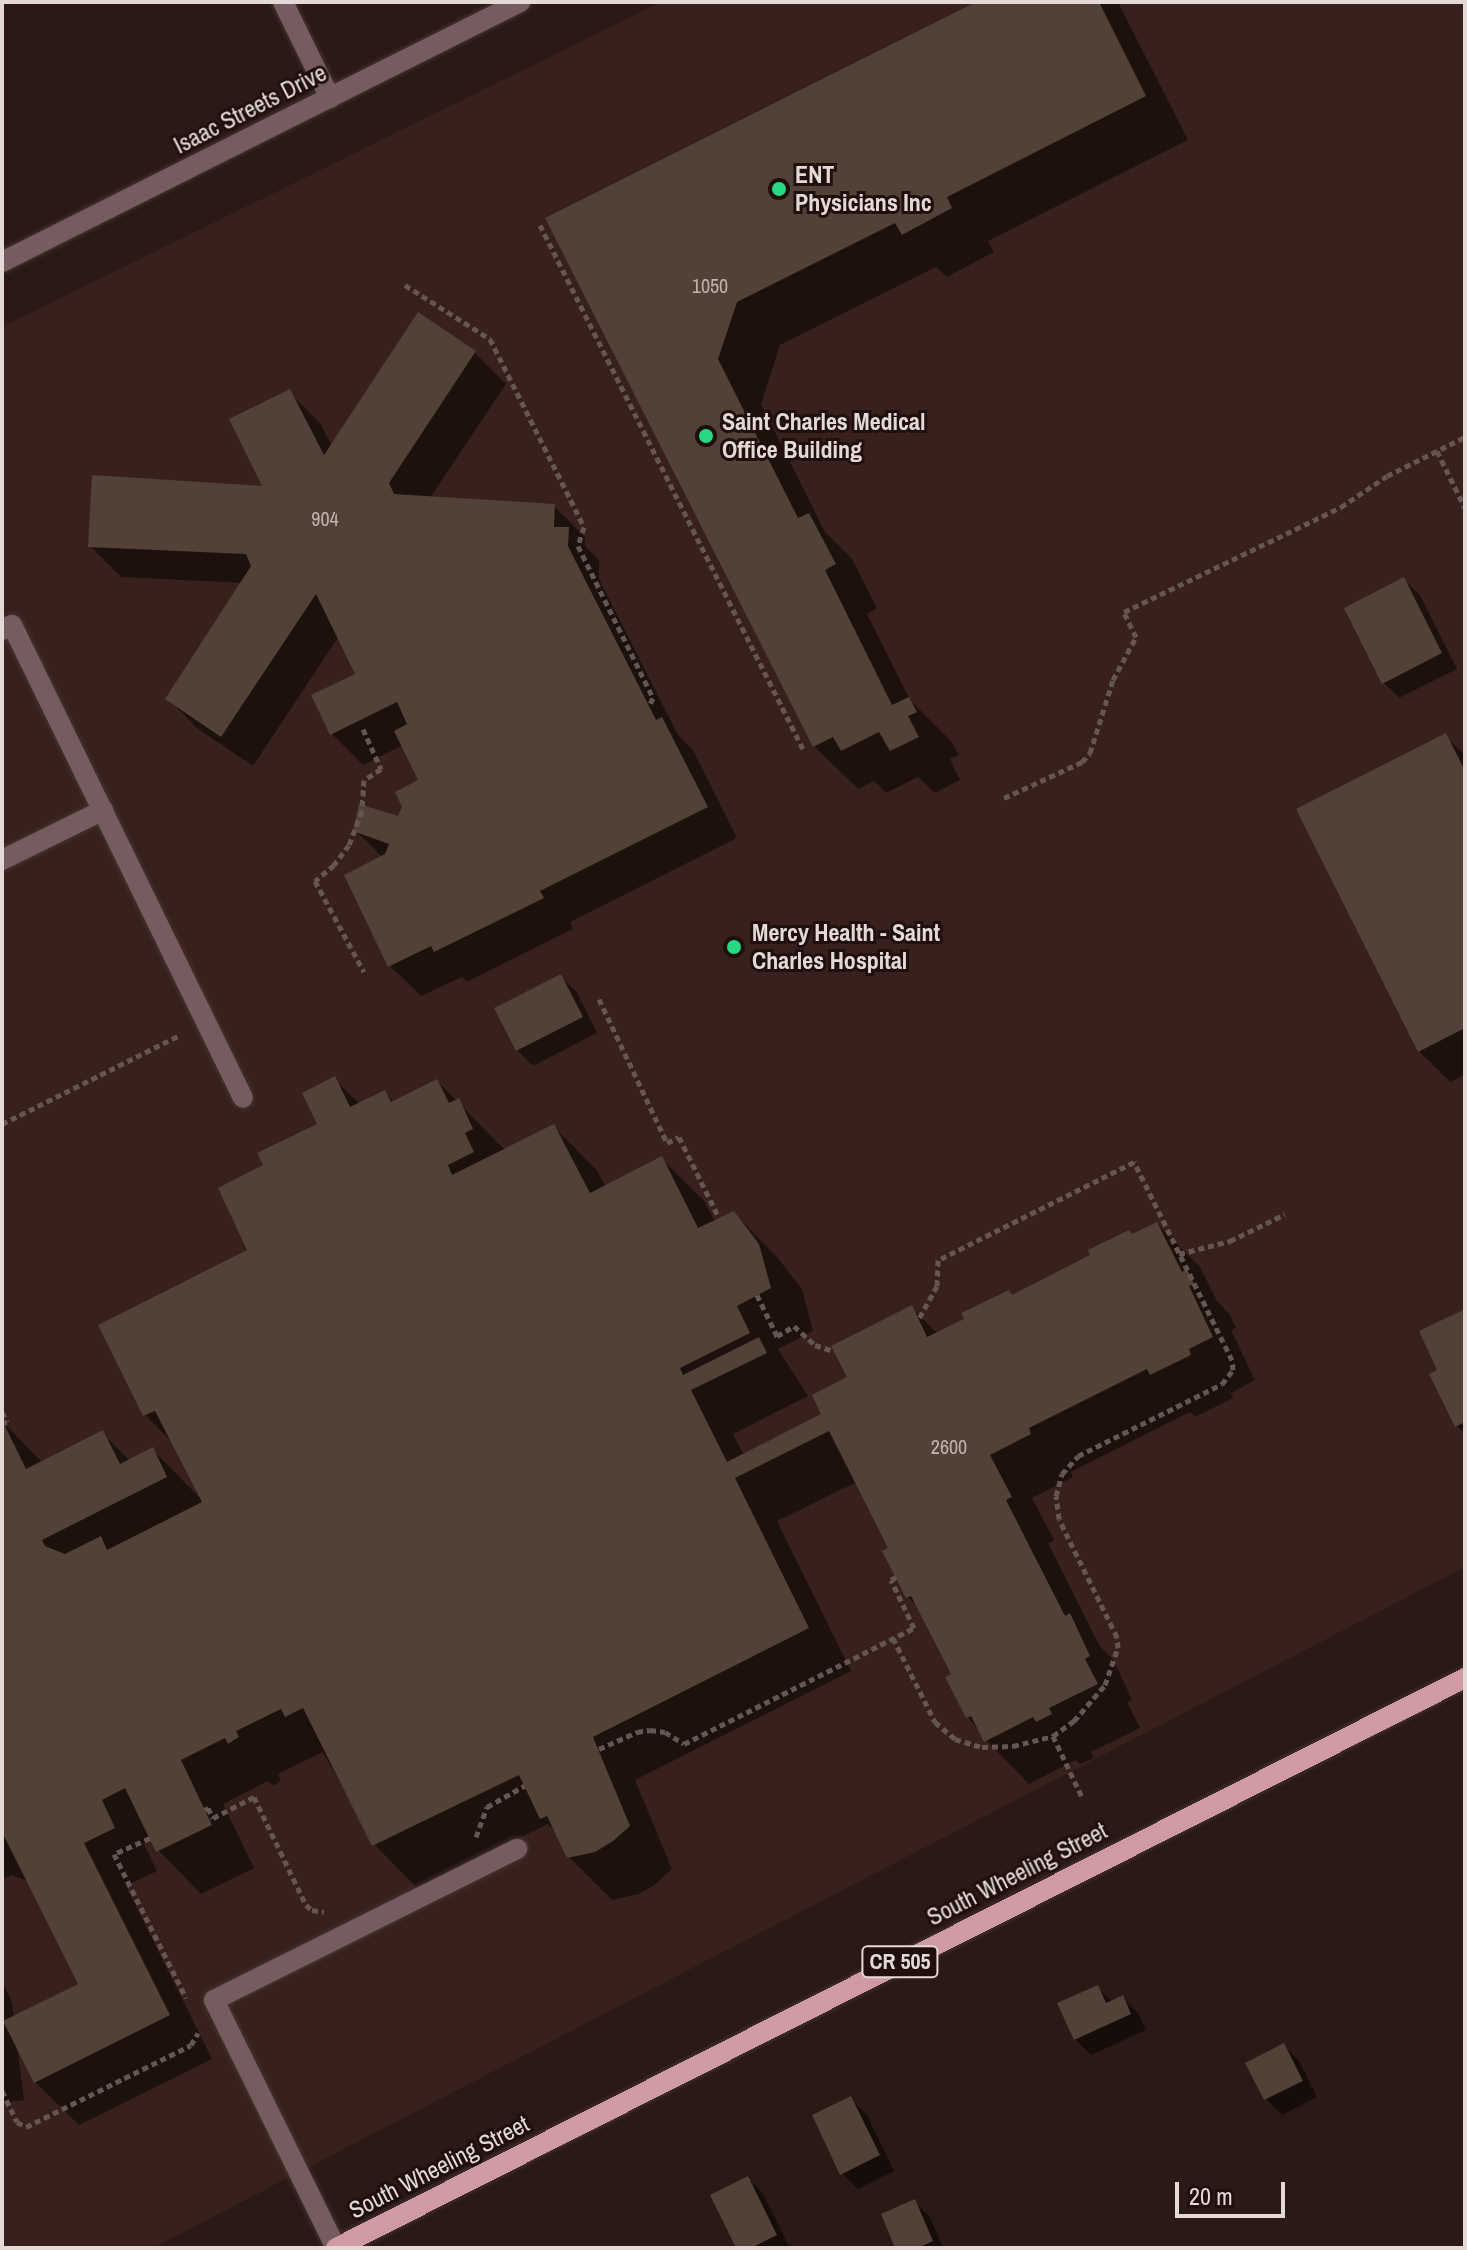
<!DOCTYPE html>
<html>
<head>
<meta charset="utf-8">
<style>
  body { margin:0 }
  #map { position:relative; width:1467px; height:2250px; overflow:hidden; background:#2a1915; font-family:"Archivo Narrow",sans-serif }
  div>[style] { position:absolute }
  .built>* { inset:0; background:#38211c }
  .shadow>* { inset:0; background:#0007 }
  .building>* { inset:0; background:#514136 }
  .path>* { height:5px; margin-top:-2.5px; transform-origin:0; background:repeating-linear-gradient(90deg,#655652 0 6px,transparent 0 10px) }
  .roads { filter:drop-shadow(0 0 2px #443430) drop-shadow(0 0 2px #443430) }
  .service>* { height:20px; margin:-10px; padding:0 10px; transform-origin:10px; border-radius:10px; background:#765c60 }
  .tertiary>* { height:20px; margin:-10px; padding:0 10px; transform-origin:10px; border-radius:10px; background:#765c60 }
  .primary>* { height:20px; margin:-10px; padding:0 10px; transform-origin:10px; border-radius:10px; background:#cf9aa2 }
  .dots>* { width:22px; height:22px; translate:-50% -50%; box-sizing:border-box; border:4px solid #20100d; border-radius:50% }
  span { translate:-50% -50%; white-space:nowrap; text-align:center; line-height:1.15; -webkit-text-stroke:6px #20100d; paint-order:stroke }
  .number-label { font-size:20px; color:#c0b3ae }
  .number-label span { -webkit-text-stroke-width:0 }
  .shield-label span { padding:2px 6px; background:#20100d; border:2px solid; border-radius:6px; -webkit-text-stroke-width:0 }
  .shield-label { font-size:22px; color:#e5d9d6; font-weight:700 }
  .street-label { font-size:24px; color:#e5d9d6 }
  .poi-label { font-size:24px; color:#e5d9d6; font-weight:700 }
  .left { translate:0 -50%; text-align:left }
  .frame { position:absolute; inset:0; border:4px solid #e5d9d6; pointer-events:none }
  .scale { position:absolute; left:1175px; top:2182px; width:110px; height:36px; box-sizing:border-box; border:4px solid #e5d9d6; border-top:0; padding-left:10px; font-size:24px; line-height:28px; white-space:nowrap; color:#e5d9d6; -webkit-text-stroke:6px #20100d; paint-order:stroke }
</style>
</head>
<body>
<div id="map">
  <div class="built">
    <i style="clip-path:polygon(661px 2px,1465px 2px,1465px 1567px,153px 2248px,2px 2248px,2px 327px)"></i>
  </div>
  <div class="shadow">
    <i style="clip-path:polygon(980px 2px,1118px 2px,1188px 140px,988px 241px,994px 252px,947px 277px,936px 267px,780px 345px,761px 404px,825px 532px,852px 559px,877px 608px,867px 614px,910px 700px,952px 742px,959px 755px,950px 759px,960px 780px,935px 793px,918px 777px,886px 793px,874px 781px,858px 789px,814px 746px,548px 219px)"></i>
    <i style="clip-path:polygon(418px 315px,475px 353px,506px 384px,430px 498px,554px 506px,585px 537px,585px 546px,599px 560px,599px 579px,678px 735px,693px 750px,737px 838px,570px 922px,573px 929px,467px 982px,462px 977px,421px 996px,390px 966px,383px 858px,355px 830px,399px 819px,421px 781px,403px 745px,363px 765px,332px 734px,358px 675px,339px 636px,253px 766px,198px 729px,167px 698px,243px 583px,121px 577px,90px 546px,265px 489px,289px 392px,320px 423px,332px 446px)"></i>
    <i style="clip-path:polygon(1404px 580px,1420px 595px,1457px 669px,1399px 698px,1383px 682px)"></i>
    <i style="clip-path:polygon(1445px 736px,1465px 755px,1465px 1075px,1450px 1082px,1419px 1051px)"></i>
    <i style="clip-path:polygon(561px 977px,577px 992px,597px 1033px,533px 1066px,517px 1050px)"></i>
    <i style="clip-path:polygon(334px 1079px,360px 1104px,384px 1092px,394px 1102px,437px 1081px,505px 1150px,553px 1126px,596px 1169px,606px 1187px,662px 1159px,705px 1202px,715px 1222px,734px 1213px,777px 1257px,802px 1289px,813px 1331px,778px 1349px,808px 1396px,733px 1434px,744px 1455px,824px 1414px,849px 1378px,911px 1307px,938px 1334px,1157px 1224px,1200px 1267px,1217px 1301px,1230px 1315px,1236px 1328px,1231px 1330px,1255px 1380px,1231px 1393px,1233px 1398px,1195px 1417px,1190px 1412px,1071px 1472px,1073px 1477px,1032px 1498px,1054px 1540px,1048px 1543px,1099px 1645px,1113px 1659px,1132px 1700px,1127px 1702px,1140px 1728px,1091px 1752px,1094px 1758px,1080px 1764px,1076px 1760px,1029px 1784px,986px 1740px,968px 1717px,953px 1674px,920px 1609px,908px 1597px,891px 1549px,857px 1482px,777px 1521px,851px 1671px,635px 1780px,672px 1869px,656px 1884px,639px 1894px,612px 1900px,569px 1857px,557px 1833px,548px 1824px,417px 1888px,374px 1844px,323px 1752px,278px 1774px,281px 1781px,273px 1786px,268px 1781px,223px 1804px,254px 1868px,201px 1894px,158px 1850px,152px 1839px,144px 1844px,157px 1871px,126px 1886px,212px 2059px,79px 2125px,35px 2082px,17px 2046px,24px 2100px,2px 2103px,2px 1981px,12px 2002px,14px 2018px,80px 1985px,28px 1881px,11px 1875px,2px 1879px,2px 1421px,43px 1463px,102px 1433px,130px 1461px,153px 1450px,200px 1498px,175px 1445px,145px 1415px,250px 1251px,265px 1166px,319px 1125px)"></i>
    <i style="clip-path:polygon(1465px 1311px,1465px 1434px,1457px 1426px,1440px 1371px)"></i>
    <i style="clip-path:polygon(1097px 1987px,1112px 2002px,1122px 1998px,1138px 2013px,1146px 2030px,1091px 2055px,1075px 2039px)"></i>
    <i style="clip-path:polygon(1284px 2046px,1299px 2061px,1317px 2097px,1282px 2115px,1266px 2099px,1248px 2064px)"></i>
    <i style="clip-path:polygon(851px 2099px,867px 2115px,894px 2171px,858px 2189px,842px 2174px)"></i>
    <i style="clip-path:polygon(748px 2178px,763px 2194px,790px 2248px,738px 2248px)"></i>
    <i style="clip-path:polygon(914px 2202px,930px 2217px,943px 2248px,898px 2248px)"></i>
  </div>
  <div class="building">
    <i style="clip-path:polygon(976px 2px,1099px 2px,1146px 96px,947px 197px,952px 208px,902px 235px,895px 223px,737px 302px,718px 359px,798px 518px,809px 513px,836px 564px,825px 570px,892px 705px,909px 697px,917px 712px,908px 716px,919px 737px,890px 751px,879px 732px,841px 751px,833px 737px,813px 747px,545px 218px)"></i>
    <i style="clip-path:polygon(418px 312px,476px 351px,389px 483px,394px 494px,555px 504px,554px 527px,569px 527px,568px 546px,656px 720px,662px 717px,708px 807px,540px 891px,544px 898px,434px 952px,431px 946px,388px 967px,344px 875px,385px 854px,389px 844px,353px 831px,359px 804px,398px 816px,402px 807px,395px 792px,418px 780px,394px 731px,407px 724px,397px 702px,330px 735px,311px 695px,355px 674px,316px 594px,221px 737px,165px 699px,251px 566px,246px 554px,88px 547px,92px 475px,262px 486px,229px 419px,290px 389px,324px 455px)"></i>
    <i style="clip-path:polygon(1404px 577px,1442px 653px,1382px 684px,1344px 608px)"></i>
    <i style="clip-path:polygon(1446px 733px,1465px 771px,1465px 1028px,1418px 1052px,1296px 809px)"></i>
    <i style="clip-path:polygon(561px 974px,583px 1017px,516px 1051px,494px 1008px)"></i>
    <i style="clip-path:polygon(335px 1076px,350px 1107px,385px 1090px,391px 1102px,437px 1079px,449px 1103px,459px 1098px,473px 1129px,465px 1133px,474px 1152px,448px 1165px,452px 1175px,554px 1124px,590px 1193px,662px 1156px,698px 1228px,734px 1211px,759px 1244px,771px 1288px,737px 1306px,750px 1333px,680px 1368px,683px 1375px,759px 1337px,767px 1353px,691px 1390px,727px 1462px,821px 1414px,812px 1395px,847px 1377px,831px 1346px,912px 1305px,927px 1337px,964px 1319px,961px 1313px,1009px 1290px,1012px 1295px,1090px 1255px,1088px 1250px,1129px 1230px,1132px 1234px,1157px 1222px,1182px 1272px,1187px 1269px,1194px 1284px,1189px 1286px,1213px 1337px,1189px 1349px,1191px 1355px,1150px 1375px,1147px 1369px,1029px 1428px,1031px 1434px,990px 1455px,1012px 1497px,1006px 1500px,1065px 1616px,1070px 1613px,1090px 1656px,1085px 1659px,1098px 1684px,1049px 1708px,1052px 1714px,1036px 1722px,1033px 1717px,984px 1742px,971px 1716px,966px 1718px,945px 1677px,951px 1674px,911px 1596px,906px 1598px,882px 1551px,888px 1548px,829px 1431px,735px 1478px,809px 1628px,593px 1737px,630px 1826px,613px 1841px,595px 1852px,567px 1858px,547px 1816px,540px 1819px,519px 1775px,372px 1846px,303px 1708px,285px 1717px,281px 1709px,236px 1731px,239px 1737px,228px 1744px,225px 1738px,181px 1760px,212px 1825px,156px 1852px,125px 1788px,102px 1800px,115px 1828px,84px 1843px,170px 2015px,34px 2083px,3px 2021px,78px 1984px,2px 1832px,2px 1420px,26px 1469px,103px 1430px,120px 1464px,153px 1447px,167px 1477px,42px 1540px,45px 1546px,65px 1554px,101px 1536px,107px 1550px,202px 1502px,155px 1411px,143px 1416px,98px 1325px,247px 1250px,218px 1188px,263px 1165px,257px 1153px,317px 1124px,302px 1093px)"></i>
    <i style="clip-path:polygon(1465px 1309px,1465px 1422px,1455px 1427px,1429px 1374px,1437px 1370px,1419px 1331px)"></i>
    <i style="clip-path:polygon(1098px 1985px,1106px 2003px,1123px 1995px,1131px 2014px,1074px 2040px,1057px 2003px)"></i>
    <i style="clip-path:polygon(1284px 2043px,1303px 2081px,1264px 2100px,1245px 2063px)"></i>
    <i style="clip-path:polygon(851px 2096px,880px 2155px,840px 2175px,812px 2115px)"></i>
    <i style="clip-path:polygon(748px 2176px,777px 2235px,751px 2248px,736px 2248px,710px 2195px)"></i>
    <i style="clip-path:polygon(915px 2199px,933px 2241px,918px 2248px,895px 2248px,881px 2214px)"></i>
  </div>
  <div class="path">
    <i style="left:540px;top:225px;width:589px;rotate:63.35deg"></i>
    <i style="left:405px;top:285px;width:101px;rotate:32.4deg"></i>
    <i style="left:490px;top:339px;width:210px;rotate:63.4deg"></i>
    <i style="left:584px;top:527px;width:20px;rotate:108deg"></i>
    <i style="left:578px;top:546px;width:169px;rotate:63.7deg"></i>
    <i style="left:653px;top:698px;width:9px;rotate:117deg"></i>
    <i style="left:1437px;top:451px;width:64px;rotate:63.8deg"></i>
    <i style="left:363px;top:729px;width:44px;rotate:65.8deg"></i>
    <i style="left:381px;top:769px;width:20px;rotate:147deg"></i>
    <i style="left:364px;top:780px;width:31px;rotate:94deg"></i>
    <i style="left:362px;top:811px;width:36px;rotate:111deg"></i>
    <i style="left:349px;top:845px;width:25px;rotate:127deg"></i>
    <i style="left:334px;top:865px;width:25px;rotate:140deg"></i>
    <i style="left:315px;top:881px;width:103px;rotate:61.7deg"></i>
    <i style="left:1004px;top:798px;width:86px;rotate:-24.8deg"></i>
    <i style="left:1082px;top:762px;width:12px;rotate:-48deg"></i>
    <i style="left:1090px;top:753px;width:77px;rotate:-72.5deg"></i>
    <i style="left:1113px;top:680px;width:49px;rotate:-61.9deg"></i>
    <i style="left:1136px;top:637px;width:28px;rotate:-116deg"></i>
    <i style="left:1124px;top:612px;width:241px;rotate:-25.8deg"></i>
    <i style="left:1341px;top:507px;width:55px;rotate:-34deg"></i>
    <i style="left:1387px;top:476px;width:87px;rotate:-26.6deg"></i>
    <i style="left:599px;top:999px;width:159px;rotate:64.7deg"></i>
    <i style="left:667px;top:1143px;width:13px;rotate:-27deg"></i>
    <i style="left:679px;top:1137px;width:90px;rotate:63.7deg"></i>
    <i style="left:2px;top:1124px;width:199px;rotate:-26.6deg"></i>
    <i style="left:1179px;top:1254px;width:53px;rotate:-14.3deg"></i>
    <i style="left:1230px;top:1241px;width:61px;rotate:-26.1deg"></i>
    <i style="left:757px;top:1295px;width:46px;rotate:64deg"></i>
    <i style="left:777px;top:1336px;width:20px;rotate:-30deg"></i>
    <i style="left:794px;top:1326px;width:28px;rotate:42deg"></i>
    <i style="left:815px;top:1345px;width:20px;rotate:18deg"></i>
    <i style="left:2px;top:1412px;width:11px;rotate:63deg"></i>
    <i style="left:7px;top:1422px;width:4px;rotate:166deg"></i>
    <i style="left:893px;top:1638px;width:94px;rotate:63.4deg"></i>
    <i style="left:935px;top:1722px;width:26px;rotate:40deg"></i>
    <i style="left:955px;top:1739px;width:28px;rotate:17deg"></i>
    <i style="left:982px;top:1747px;width:31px;rotate:-2deg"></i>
    <i style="left:1013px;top:1746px;width:41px;rotate:-14deg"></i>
    <i style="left:1053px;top:1736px;width:26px;rotate:-36deg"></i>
    <i style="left:1074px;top:1721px;width:48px;rotate:-49.3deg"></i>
    <i style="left:1105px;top:1685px;width:39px;rotate:-71deg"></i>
    <i style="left:1118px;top:1648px;width:11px;rotate:-95deg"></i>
    <i style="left:1117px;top:1637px;width:131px;rotate:-116.2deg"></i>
    <i style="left:1059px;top:1519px;width:23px;rotate:-97deg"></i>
    <i style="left:1056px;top:1496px;width:23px;rotate:-75deg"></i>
    <i style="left:1062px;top:1474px;width:24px;rotate:-48deg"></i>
    <i style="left:1078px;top:1456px;width:161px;rotate:-26.6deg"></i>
    <i style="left:1222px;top:1384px;width:18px;rotate:-52deg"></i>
    <i style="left:1233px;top:1370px;width:10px;rotate:-96deg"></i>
    <i style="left:1232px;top:1360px;width:221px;rotate:-116.3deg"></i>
    <i style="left:1134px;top:1162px;width:219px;rotate:153.4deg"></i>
    <i style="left:938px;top:1260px;width:26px;rotate:92deg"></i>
    <i style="left:937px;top:1286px;width:39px;rotate:119deg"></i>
    <i style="left:1053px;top:1736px;width:68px;rotate:64.6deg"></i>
    <i style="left:599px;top:1749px;width:42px;rotate:-24.1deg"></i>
    <i style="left:637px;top:1732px;width:13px;rotate:-9deg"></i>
    <i style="left:650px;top:1730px;width:15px;rotate:8deg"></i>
    <i style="left:665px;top:1732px;width:22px;rotate:32deg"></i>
    <i style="left:684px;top:1744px;width:258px;rotate:-26.8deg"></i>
    <i style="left:914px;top:1628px;width:53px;rotate:-115.6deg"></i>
    <i style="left:891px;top:1580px;width:6px;rotate:-31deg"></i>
    <i style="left:205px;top:1810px;width:4px;rotate:-34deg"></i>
    <i style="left:208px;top:1808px;width:11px;rotate:63deg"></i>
    <i style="left:213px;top:1818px;width:46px;rotate:-27.1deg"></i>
    <i style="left:254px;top:1797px;width:120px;rotate:64.3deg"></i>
    <i style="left:306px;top:1905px;width:8px;rotate:40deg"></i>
    <i style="left:312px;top:1910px;width:12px;rotate:9deg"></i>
    <i style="left:476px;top:1837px;width:32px;rotate:-70deg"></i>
    <i style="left:487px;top:1807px;width:43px;rotate:-29.6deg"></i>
    <i style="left:150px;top:1838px;width:39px;rotate:156deg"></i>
    <i style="left:114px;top:1854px;width:161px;rotate:63.4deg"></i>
    <i style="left:2px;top:2091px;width:34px;rotate:64deg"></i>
    <i style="left:17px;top:2122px;width:10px;rotate:29deg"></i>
    <i style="left:26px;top:2127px;width:184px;rotate:-26.4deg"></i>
    <i style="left:191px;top:2045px;width:14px;rotate:-60deg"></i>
  </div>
  <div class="roads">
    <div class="service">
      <i style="left:2px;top:630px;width:11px;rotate:-27deg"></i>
      <i style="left:12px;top:625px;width:526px;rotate:63.97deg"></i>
      <i style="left:2px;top:860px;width:113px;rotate:-26.3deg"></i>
      <i style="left:336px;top:2248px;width:276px;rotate:-116.2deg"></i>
      <i style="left:214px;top:2000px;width:339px;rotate:-26.5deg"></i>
    </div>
    <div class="tertiary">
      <i style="left:283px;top:2px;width:107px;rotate:63.9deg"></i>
      <i style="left:2px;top:262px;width:580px;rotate:-26.65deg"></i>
    </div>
    <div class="primary">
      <i style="left:336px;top:2248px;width:1265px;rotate:-26.79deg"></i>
    </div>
  </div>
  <div class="dots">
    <i style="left:779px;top:189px;background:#27d885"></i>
    <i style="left:706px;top:436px;background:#27d885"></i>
    <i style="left:734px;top:947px;background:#27d885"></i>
  </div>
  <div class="number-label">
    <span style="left:710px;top:285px">1050</span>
    <span style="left:325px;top:518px">904</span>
    <span style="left:949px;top:1446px">2600</span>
  </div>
  <div class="shield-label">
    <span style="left:900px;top:1962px">CR 505</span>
  </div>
  <div class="street-label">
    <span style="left:250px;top:109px;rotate:-27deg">Isaac Streets Drive</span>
    <span style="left:1017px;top:1874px;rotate:-27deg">South Wheeling Street</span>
    <span style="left:439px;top:2167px;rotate:-27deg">South Wheeling Street</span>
  </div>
  <div class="poi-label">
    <span class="left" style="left:795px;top:189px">ENT<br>Physicians Inc</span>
    <span class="left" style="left:722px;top:436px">Saint Charles Medical<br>Office Building</span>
    <span class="left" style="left:752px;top:947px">Mercy Health - Saint<br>Charles Hospital</span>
  </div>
  <div class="frame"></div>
  <div class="scale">20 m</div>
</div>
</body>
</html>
